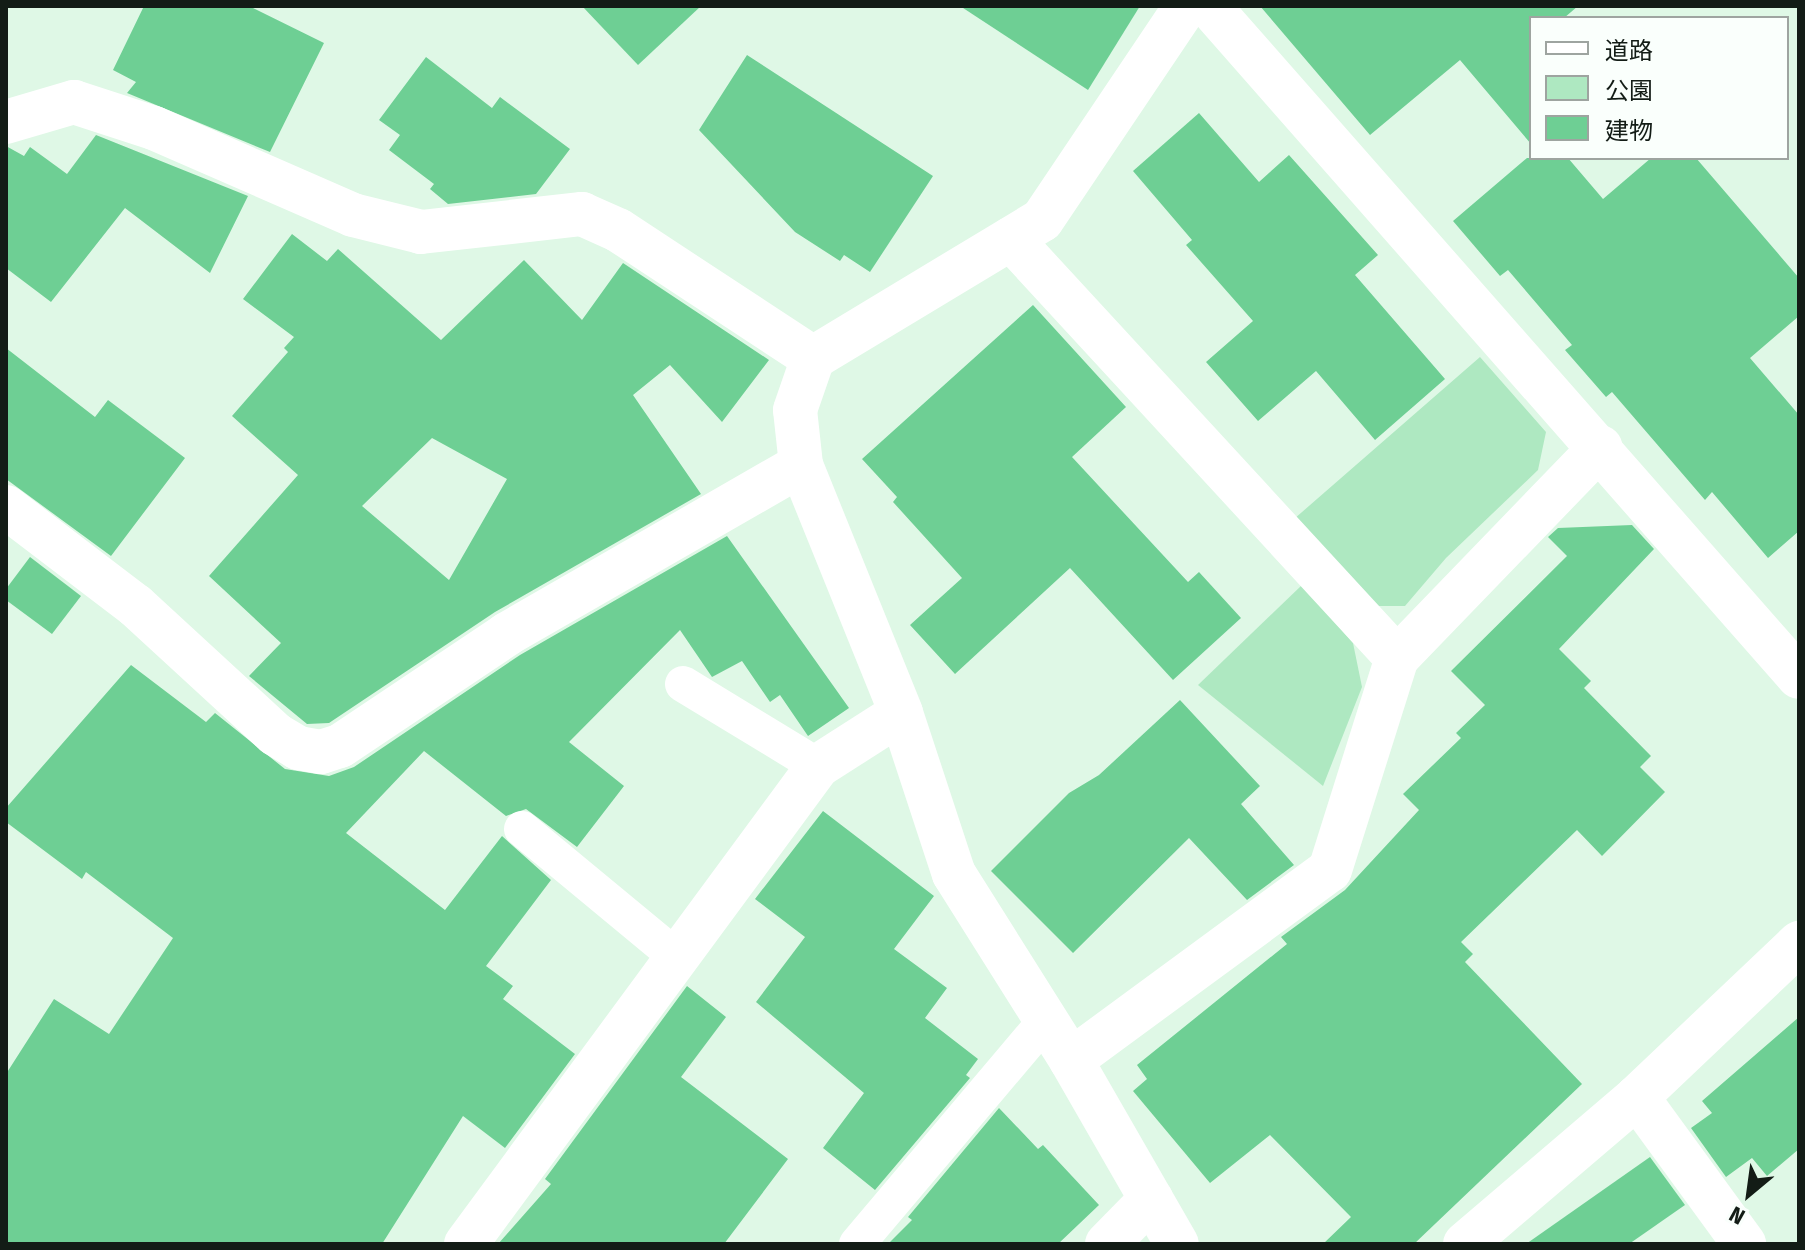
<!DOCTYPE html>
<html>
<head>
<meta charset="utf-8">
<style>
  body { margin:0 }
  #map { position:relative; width:1805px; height:1250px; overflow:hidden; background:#dff8e6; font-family:"Fira Sans Condensed","Noto Sans JP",sans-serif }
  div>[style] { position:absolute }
  .green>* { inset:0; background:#aee8c1 }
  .building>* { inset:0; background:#6ecf94 }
  .lane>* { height:36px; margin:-18px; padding:0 18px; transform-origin:18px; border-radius:18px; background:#fff }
  .street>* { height:44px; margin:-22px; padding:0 22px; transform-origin:22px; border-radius:22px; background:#fff }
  span { translate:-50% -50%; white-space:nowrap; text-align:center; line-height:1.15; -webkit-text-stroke:7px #fafffc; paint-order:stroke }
  .frame { position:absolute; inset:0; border:8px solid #131c16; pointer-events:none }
  .legend { position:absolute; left:1529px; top:16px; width:260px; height:144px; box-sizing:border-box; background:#fafffc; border:2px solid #9ea4a0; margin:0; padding:10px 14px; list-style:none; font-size:24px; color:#131c16 }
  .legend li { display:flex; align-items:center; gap:16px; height:40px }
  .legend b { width:40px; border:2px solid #9ea4a0 }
  .north { position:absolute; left:1709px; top:1154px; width:80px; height:80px; -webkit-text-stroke:6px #fafffc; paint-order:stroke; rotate:209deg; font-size:22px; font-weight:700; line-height:32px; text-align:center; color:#131c16 }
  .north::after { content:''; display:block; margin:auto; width:28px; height:36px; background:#131c16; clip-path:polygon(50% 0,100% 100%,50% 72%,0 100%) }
</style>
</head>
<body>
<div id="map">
  <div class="green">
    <i style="clip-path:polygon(1480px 357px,1546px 432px,1538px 470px,1446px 558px,1405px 606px,1378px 606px,1294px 519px)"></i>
    <i style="clip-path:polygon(1302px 585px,1353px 643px,1362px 687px,1323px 786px,1198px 685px)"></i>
  </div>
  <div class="building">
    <i style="clip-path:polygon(144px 6px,249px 6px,324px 43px,270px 152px,127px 93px,136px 82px,113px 70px)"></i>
    <i style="clip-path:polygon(582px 6px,701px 6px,638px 65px)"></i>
    <i style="clip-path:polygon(960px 6px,1140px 6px,1088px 90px)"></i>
    <i style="clip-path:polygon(1260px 6px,1578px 6px,1564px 18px,1531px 18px,1531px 144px,1460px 60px,1370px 135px)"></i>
    <i style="clip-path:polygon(747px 55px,933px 176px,870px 272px,844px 255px,840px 261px,795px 232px,699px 130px)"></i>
    <i style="clip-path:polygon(426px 57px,492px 108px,500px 97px,570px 149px,536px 194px,448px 204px,430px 189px,434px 184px,389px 150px,400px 135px,379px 120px)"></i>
    <i style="clip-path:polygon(1199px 113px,1259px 182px,1289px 155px,1378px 255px,1355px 275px,1445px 379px,1375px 440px,1316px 371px,1258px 421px,1206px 362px,1253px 321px,1186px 245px,1192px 240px,1133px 171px)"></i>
    <i style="clip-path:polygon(96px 135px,248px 196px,210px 273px,125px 208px,51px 302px,6px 268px,6px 146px,24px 156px,30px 147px,67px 174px)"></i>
    <i style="clip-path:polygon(1527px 158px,1568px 158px,1603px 199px,1651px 158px,1696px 158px,1799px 278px,1799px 316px,1750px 358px,1799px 415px,1799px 531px,1768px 558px,1712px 492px,1705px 500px,1612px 392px,1606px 397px,1565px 350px,1572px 345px,1508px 270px,1500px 276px,1453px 221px)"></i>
    <i style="clip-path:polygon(evenodd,292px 234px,327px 261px,338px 249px,441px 340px,524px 260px,582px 320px,623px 263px,769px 360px,722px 422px,670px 365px,633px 395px,701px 494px,495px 612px,329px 723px,307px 724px,249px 676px,281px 643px,209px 576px,298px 475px,232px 416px,288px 352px,284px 348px,294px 337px,243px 299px,292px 234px,432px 438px,507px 479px,449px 580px,362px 506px,432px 438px)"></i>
    <i style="clip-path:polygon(1033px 305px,1126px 407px,1072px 457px,1188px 582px,1199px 572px,1241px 618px,1173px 680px,1070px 568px,955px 674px,910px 625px,962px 578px,893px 502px,897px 497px,862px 459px)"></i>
    <i style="clip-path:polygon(6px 348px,95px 417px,108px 400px,185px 458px,111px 556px,6px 479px)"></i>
    <i style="clip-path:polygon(1632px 525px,1654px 549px,1559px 649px,1591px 681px,1584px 688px,1651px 756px,1640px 767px,1665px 792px,1602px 856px,1577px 830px,1461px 942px,1473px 954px,1465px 962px,1582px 1084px,1414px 1244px,1323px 1244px,1351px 1217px,1270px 1135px,1210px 1183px,1133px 1091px,1147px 1079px,1137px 1065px,1287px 944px,1281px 937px,1345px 890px,1419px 810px,1403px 794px,1461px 738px,1456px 733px,1485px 705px,1451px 671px,1567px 556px,1548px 537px,1558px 528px)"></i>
    <i style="clip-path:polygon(727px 536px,849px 708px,808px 736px,780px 695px,770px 702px,742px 661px,712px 677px,680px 630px,569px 742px,624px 786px,577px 847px,526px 809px,506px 816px,424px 751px,346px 833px,445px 910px,502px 836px,551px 880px,486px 966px,513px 986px,503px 999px,575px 1054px,505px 1148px,463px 1116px,382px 1244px,6px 1244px,6px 1074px,54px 999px,109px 1034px,173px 938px,86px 872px,82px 879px,6px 822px,6px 808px,131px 665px,206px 722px,215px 713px,285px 769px,329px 776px,354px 767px,520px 655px)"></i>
    <i style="clip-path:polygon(30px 557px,81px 596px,52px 634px,6px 600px,6px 589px)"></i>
    <i style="clip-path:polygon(1180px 700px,1260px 786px,1241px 804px,1294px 865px,1247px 900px,1189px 838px,1073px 953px,991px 871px,1069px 793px,1099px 775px)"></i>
    <i style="clip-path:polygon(823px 811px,934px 896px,894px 949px,947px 988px,925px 1018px,978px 1059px,966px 1075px,970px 1078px,875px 1190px,823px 1148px,864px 1093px,756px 1002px,805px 937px,755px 899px)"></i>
    <i style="clip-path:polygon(687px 986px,726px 1017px,681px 1077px,788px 1159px,724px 1244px,498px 1244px,551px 1184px,545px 1179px)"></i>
    <i style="clip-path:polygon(1799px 1017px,1799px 1149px,1767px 1176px,1752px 1158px,1726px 1177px,1691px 1128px,1712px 1113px,1702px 1101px)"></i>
    <i style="clip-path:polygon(999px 1108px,1038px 1149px,1043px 1145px,1099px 1205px,1058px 1244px,888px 1244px,912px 1220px,908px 1217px)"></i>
    <i style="clip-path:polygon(1650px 1157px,1685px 1205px,1629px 1244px,1526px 1244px)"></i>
  </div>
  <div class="lane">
    <i style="left:683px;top:684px;width:158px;rotate:31.3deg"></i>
    <i style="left:522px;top:829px;width:204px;rotate:39.6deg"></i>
    <i style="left:857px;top:1244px;width:293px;rotate:-49.8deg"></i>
  </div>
  <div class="street">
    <i style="left:1209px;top:6px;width:893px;rotate:48.68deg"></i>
    <i style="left:6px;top:122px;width:71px;rotate:-16.4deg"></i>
    <i style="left:74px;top:102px;width:84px;rotate:18deg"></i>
    <i style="left:154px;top:128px;width:217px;rotate:23.6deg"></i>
    <i style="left:353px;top:215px;width:70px;rotate:14deg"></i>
    <i style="left:421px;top:232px;width:162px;rotate:-6.4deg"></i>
    <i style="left:582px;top:214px;width:39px;rotate:24deg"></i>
    <i style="left:618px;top:230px;width:233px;rotate:33.3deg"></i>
    <i style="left:1011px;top:239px;width:570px;rotate:47.35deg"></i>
    <i style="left:801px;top:465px;width:267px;rotate:68deg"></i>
    <i style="left:901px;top:713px;width:169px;rotate:71.8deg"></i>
    <i style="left:954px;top:874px;width:220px;rotate:57.8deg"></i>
    <i style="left:1071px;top:1060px;width:212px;rotate:60.1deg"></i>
    <i style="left:6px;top:507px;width:163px;rotate:37.3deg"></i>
    <i style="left:136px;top:606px;width:189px;rotate:42.6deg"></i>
    <i style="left:275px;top:734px;width:27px;rotate:31deg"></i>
    <i style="left:298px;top:748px;width:23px;rotate:10deg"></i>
    <i style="left:321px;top:752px;width:20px;rotate:-18deg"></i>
    <i style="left:340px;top:746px;width:201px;rotate:-33.8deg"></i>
    <i style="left:507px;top:634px;width:339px;rotate:-29.9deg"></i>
    <i style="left:801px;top:465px;width:55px;rotate:-96.2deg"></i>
    <i style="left:795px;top:410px;width:55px;rotate:-70.9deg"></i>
    <i style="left:813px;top:358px;width:267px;rotate:-31.1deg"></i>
    <i style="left:1042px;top:220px;width:258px;rotate:-56.1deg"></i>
    <i style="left:1071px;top:1060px;width:321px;rotate:-36.3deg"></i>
    <i style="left:1330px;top:870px;width:222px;rotate:-72.5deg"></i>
    <i style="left:1397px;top:658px;width:293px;rotate:-46deg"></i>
    <i style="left:1637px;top:1097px;width:182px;rotate:53.9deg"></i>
    <i style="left:466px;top:1244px;width:594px;rotate:-53.63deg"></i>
    <i style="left:818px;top:766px;width:98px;rotate:-32.6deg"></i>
    <i style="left:1107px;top:1244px;width:63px;rotate:-45.6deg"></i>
    <i style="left:1465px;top:1244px;width:226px;rotate:-40.5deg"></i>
    <i style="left:1637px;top:1097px;width:224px;rotate:-43.5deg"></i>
  </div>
  <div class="frame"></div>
  <ul class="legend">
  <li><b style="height:10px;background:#fff"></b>道路</li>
  <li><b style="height:22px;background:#aee8c1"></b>公園</li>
  <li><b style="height:22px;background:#6ecf94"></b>建物</li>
  </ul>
  <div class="north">N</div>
</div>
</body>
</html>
